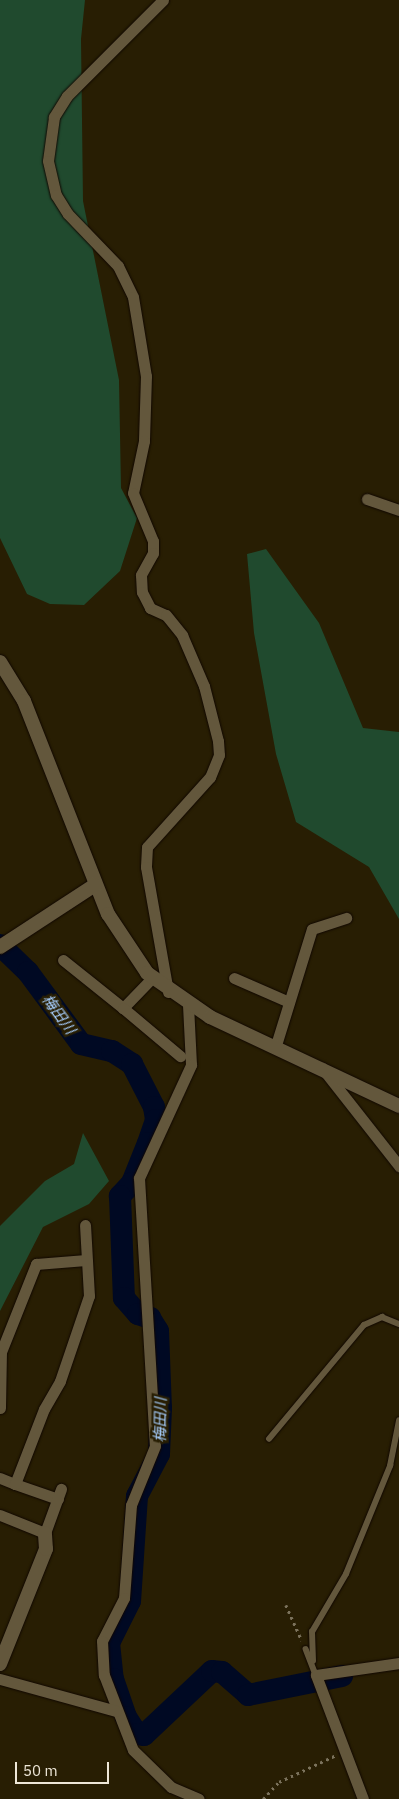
<!DOCTYPE html>
<html>
<head>
<meta charset="utf-8">
<style>
  body { margin:0 }
  #map { position:relative; width:399px; height:1799px; overflow:hidden; background:#281e03; font-family:"IBM Plex Sans","Noto Sans JP",sans-serif }
  div>[style] { position:absolute }
  .green>* { inset:0; background:#204a2e }
  .river>* { height:22px; margin:-11px; padding:0 11px; transform-origin:11px; border-radius:11px; background:#000923 }
  .path>* { height:2.5px; margin-top:-1.25px; transform-origin:0; background:repeating-linear-gradient(90deg,#7b725c 0 2.5px,transparent 0 6.5px) }
  .roads { filter:drop-shadow(0 0 1px #100700) drop-shadow(0 0 1px #100700) }
  .service>* { height:5.5px; margin:-2.75px; padding:0 2.75px; transform-origin:2.75px; border-radius:2.75px; background:#63573c }
  .minor>* { height:11px; margin:-5.5px; padding:0 5.5px; transform-origin:5.5px; border-radius:5.5px; background:#63573c }
  .tertiary>* { height:14px; margin:-7px; padding:0 7px; transform-origin:7px; border-radius:7px; background:#63573c }
  span { translate:-50% -50%; white-space:nowrap; text-align:center; line-height:1.15; -webkit-text-stroke:5px #281e03; paint-order:stroke }
  .water-label { font-size:15px; color:#a7cfff; font-style:italic }
  .scale { position:absolute; left:15px; top:1762px; width:94px; height:22px; box-sizing:border-box; border:2px solid #eee7d8; border-top:0; padding-left:6px; font-size:15px; line-height:18px; white-space:nowrap; color:#eee7d8; -webkit-text-stroke:4px #281e03; paint-order:stroke }
</style>
</head>
<body>
<div id="map">
  <div class="green">
    <i style="clip-path:polygon(0 0,85px 0,81px 39px,83px 201px,119px 380px,121px 488px,137px 518px,120px 571px,84px 605px,50px 604px,27px 594px,0 538px)"></i>
    <i style="clip-path:polygon(266px 549px,319px 623px,363px 728px,399px 732px,399px 919px,369px 867px,296px 822px,276px 754px,254px 633px,247px 554px)"></i>
    <i style="clip-path:polygon(83px 1133px,109px 1181px,89px 1204px,43px 1227px,0 1311px,0 1226px,45px 1181px,74px 1164px)"></i>
  </div>
  <div class="river">
    <i style="left:0;top:945px;width:39px;rotate:44deg"></i>
    <i style="left:28px;top:972px;width:89px;rotate:53.6deg"></i>
    <i style="left:81px;top:1044px;width:32px;rotate:13deg"></i>
    <i style="left:112px;top:1051px;width:24px;rotate:33deg"></i>
    <i style="left:132px;top:1064px;width:48px;rotate:62.9deg"></i>
    <i style="left:154px;top:1107px;width:13px;rotate:81deg"></i>
    <i style="left:156px;top:1120px;width:24px;rotate:109deg"></i>
    <i style="left:148px;top:1143px;width:43px;rotate:111.8deg"></i>
    <i style="left:132px;top:1183px;width:18px;rotate:133deg"></i>
    <i style="left:120px;top:1196px;width:102px;rotate:87.8deg"></i>
    <i style="left:124px;top:1298px;width:21px;rotate:49deg"></i>
    <i style="left:138px;top:1314px;width:13px;rotate:18deg"></i>
    <i style="left:150px;top:1318px;width:15px;rotate:58deg"></i>
    <i style="left:158px;top:1331px;width:77px;rotate:87.8deg"></i>
    <i style="left:161px;top:1408px;width:46px;rotate:92.5deg"></i>
    <i style="left:159px;top:1454px;width:47px;rotate:117.6deg"></i>
    <i style="left:137px;top:1496px;width:105px;rotate:93.8deg"></i>
    <i style="left:130px;top:1601px;width:47px;rotate:116.6deg"></i>
    <i style="left:109px;top:1643px;width:36px;rotate:84deg"></i>
    <i style="left:113px;top:1679px;width:40px;rotate:71.1deg"></i>
    <i style="left:126px;top:1717px;width:20px;rotate:57deg"></i>
    <i style="left:137px;top:1734px;width:7px;rotate:8deg"></i>
    <i style="left:144px;top:1735px;width:93px;rotate:-43.3deg"></i>
    <i style="left:212px;top:1671px;width:10px;rotate:6deg"></i>
    <i style="left:222px;top:1672px;width:35px;rotate:41deg"></i>
    <i style="left:248px;top:1695px;width:96px;rotate:-11.4deg"></i>
  </div>
  <div class="path">
    <i style="left:286px;top:1605px;width:39px;rotate:66deg"></i>
    <i style="left:263px;top:1799px;width:23px;rotate:-47deg"></i>
    <i style="left:279px;top:1782px;width:63px;rotate:-25.3deg"></i>
  </div>
  <div class="roads">
    <div class="service">
      <i style="left:269px;top:1439px;width:148px;rotate:-50.2deg"></i>
      <i style="left:364px;top:1325px;width:20px;rotate:-24deg"></i>
      <i style="left:382px;top:1317px;width:18px;rotate:22deg"></i>
      <i style="left:306px;top:1649px;width:28px;rotate:69deg"></i>
      <i style="left:313px;top:1661px;width:29px;rotate:-92deg"></i>
      <i style="left:312px;top:1632px;width:67px;rotate:-59.6deg"></i>
      <i style="left:346px;top:1574px;width:117px;rotate:-67.8deg"></i>
      <i style="left:390px;top:1466px;width:46px;rotate:-78.7deg"></i>
    </div>
    <div class="minor">
      <i style="left:163px;top:0;width:136px;rotate:135deg"></i>
      <i style="left:67px;top:96px;width:25px;rotate:122deg"></i>
      <i style="left:54px;top:117px;width:44px;rotate:97.8deg"></i>
      <i style="left:48px;top:161px;width:35px;rotate:77deg"></i>
      <i style="left:56px;top:195px;width:22px;rotate:58deg"></i>
      <i style="left:68px;top:214px;width:72px;rotate:46.1deg"></i>
      <i style="left:118px;top:266px;width:34px;rotate:64deg"></i>
      <i style="left:133px;top:297px;width:80px;rotate:80.7deg"></i>
      <i style="left:146px;top:376px;width:65px;rotate:91.8deg"></i>
      <i style="left:144px;top:441px;width:53px;rotate:101.9deg"></i>
      <i style="left:133px;top:493px;width:52px;rotate:67.4deg"></i>
      <i style="left:153px;top:541px;width:12px;rotate:90deg"></i>
      <i style="left:153px;top:553px;width:25px;rotate:119deg"></i>
      <i style="left:141px;top:575px;width:17px;rotate:87deg"></i>
      <i style="left:142px;top:592px;width:18px;rotate:63deg"></i>
      <i style="left:150px;top:608px;width:17px;rotate:24deg"></i>
      <i style="left:166px;top:615px;width:26px;rotate:51deg"></i>
      <i style="left:182px;top:635px;width:56px;rotate:66.7deg"></i>
      <i style="left:204px;top:686px;width:57px;rotate:75.7deg"></i>
      <i style="left:218px;top:741px;width:14px;rotate:86deg"></i>
      <i style="left:219px;top:755px;width:24px;rotate:112deg"></i>
      <i style="left:210px;top:777px;width:94px;rotate:132deg"></i>
      <i style="left:147px;top:847px;width:20px;rotate:93deg"></i>
      <i style="left:146px;top:867px;width:127px;rotate:80deg"></i>
      <i style="left:367px;top:499px;width:34px;rotate:19deg"></i>
      <i style="left:63px;top:960px;width:77px;rotate:38.7deg"></i>
      <i style="left:152px;top:978px;width:42px;rotate:134deg"></i>
      <i style="left:123px;top:1008px;width:75px;rotate:40.1deg"></i>
      <i style="left:234px;top:978px;width:60px;rotate:23.6deg"></i>
      <i style="left:188px;top:1005px;width:60px;rotate:87.1deg"></i>
      <i style="left:191px;top:1065px;width:124px;rotate:114.7deg"></i>
      <i style="left:139px;top:1178px;width:268px;rotate:86.6deg"></i>
      <i style="left:155px;top:1446px;width:64px;rotate:112.1deg"></i>
      <i style="left:131px;top:1505px;width:93px;rotate:94.3deg"></i>
      <i style="left:124px;top:1598px;width:48px;rotate:117.1deg"></i>
      <i style="left:102px;top:1641px;width:34px;rotate:87deg"></i>
      <i style="left:104px;top:1675px;width:80px;rotate:68.9deg"></i>
      <i style="left:133px;top:1750px;width:53px;rotate:44.2deg"></i>
      <i style="left:171px;top:1787px;width:30px;rotate:23deg"></i>
      <i style="left:276px;top:1045px;width:121px;rotate:-72.8deg"></i>
      <i style="left:312px;top:929px;width:36px;rotate:-18deg"></i>
      <i style="left:322px;top:1068px;width:125px;rotate:51.8deg"></i>
      <i style="left:0;top:1408px;width:56px;rotate:-89deg"></i>
      <i style="left:1px;top:1352px;width:95px;rotate:-68.3deg"></i>
      <i style="left:36px;top:1264px;width:50px;rotate:-4.6deg"></i>
      <i style="left:0;top:1478px;width:16px;rotate:22deg"></i>
      <i style="left:58px;top:1499px;width:46px;rotate:-160.8deg"></i>
      <i style="left:15px;top:1484px;width:80px;rotate:-68.9deg"></i>
      <i style="left:44px;top:1409px;width:32px;rotate:-60deg"></i>
      <i style="left:60px;top:1381px;width:90px;rotate:-71.2deg"></i>
      <i style="left:89px;top:1296px;width:71px;rotate:-93.2deg"></i>
      <i style="left:0;top:1515px;width:48px;rotate:21.8deg"></i>
      <i style="left:45px;top:1533px;width:47px;rotate:-70deg"></i>
      <i style="left:0;top:1679px;width:120px;rotate:15.4deg"></i>
      <i style="left:363px;top:1799px;width:133px;rotate:-110.8deg"></i>
      <i style="left:316px;top:1675px;width:84px;rotate:-8.2deg"></i>
    </div>
    <div class="tertiary">
      <i style="left:0;top:662px;width:46px;rotate:58.4deg"></i>
      <i style="left:24px;top:701px;width:229px;rotate:68.5deg"></i>
      <i style="left:108px;top:914px;width:71px;rotate:56.5deg"></i>
      <i style="left:147px;top:973px;width:77px;rotate:34.9deg"></i>
      <i style="left:210px;top:1017px;width:209px;rotate:25.2deg"></i>
      <i style="left:0;top:947px;width:113px;rotate:-33.1deg"></i>
      <i style="left:0;top:1664px;width:124px;rotate:-68.2deg"></i>
      <i style="left:46px;top:1549px;width:16px;rotate:-94deg"></i>
    </div>
  </div>
  <div class="water-label">
    <span style="left:59px;top:1014px;rotate:54deg">梅田川</span>
    <span style="left:160px;top:1420px;rotate:-89deg">梅田川</span>
  </div>
  <div class="scale">50 m</div>
</div>
</body>
</html>
